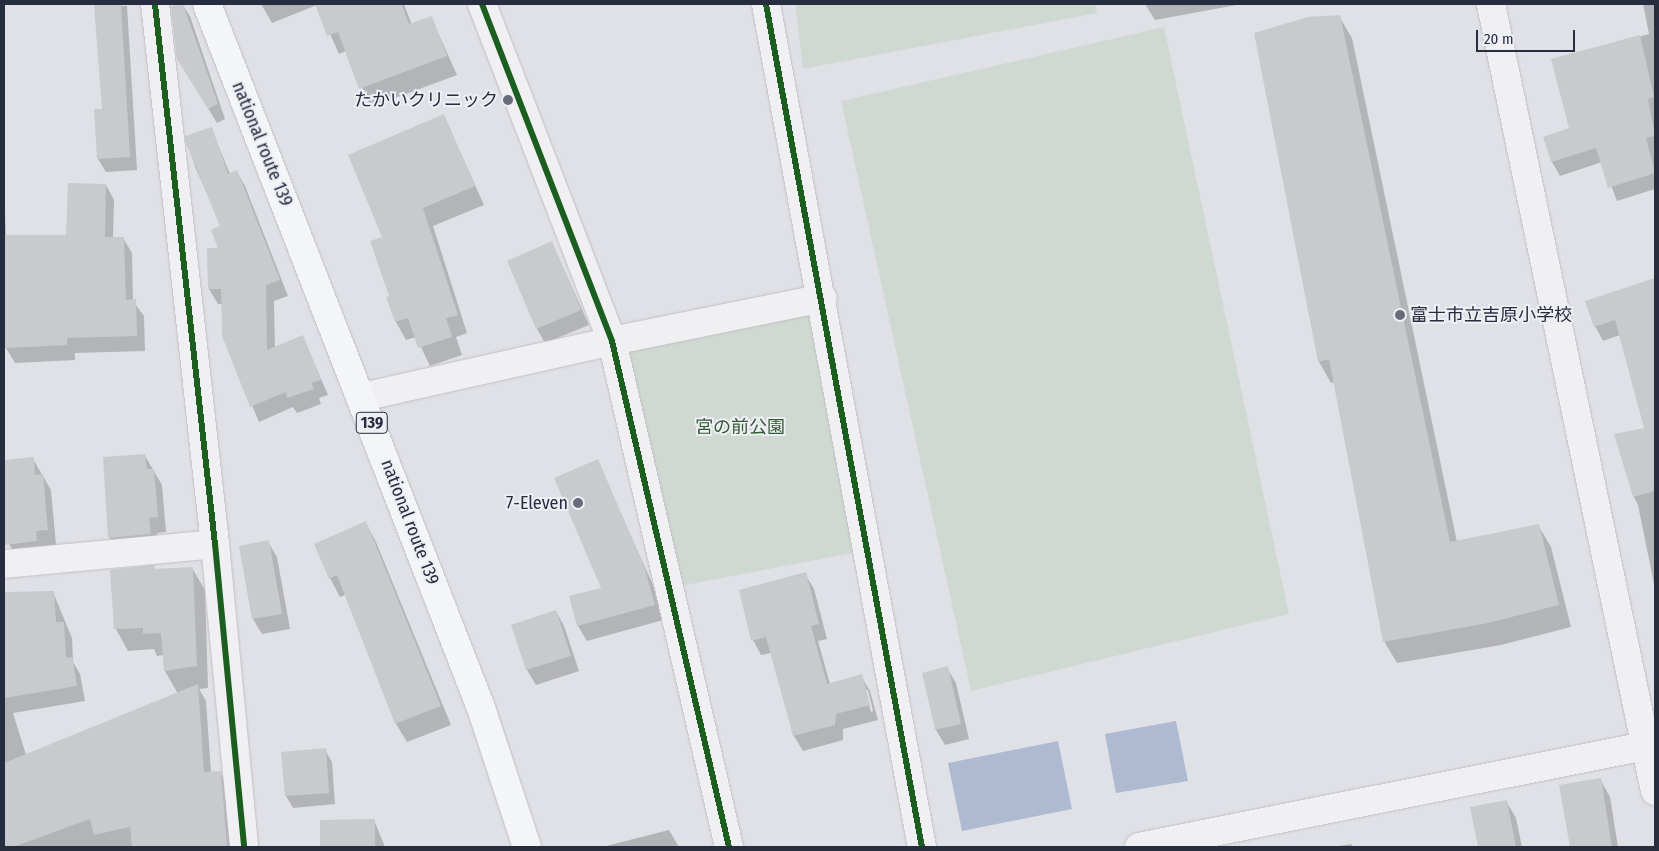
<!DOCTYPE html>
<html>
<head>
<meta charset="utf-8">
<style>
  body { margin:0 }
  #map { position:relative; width:1659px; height:851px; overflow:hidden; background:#e0e1e6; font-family:"Fira Sans Condensed","Noto Sans JP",sans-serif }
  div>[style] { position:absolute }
  .green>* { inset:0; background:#cfd9d1 }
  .water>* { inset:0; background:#aeb9d2 }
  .shadow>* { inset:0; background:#0003 }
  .building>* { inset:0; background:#c8cace }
  .roads { filter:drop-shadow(0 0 1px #bebfc4) drop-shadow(0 0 1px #bebfc4) }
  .minor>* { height:28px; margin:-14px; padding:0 14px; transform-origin:14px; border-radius:14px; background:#f0f0f2 }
  .tertiary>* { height:28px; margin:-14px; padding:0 14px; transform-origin:14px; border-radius:14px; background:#f0f0f2 }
  .trunk>* { height:28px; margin:-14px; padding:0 14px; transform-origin:14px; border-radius:14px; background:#f4f5f6 }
  .cycleway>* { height:6px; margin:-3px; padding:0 3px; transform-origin:3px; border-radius:3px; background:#1b5e20 }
  .dots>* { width:14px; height:14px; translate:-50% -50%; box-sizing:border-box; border:2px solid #edeff5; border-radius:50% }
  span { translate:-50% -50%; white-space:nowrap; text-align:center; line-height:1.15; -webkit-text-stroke:4px #edeff5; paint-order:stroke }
  .shield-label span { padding:1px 4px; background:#edeff5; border:1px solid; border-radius:4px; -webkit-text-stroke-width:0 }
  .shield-label { font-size:16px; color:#272c3f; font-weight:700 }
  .poi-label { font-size:18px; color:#272c3f }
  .right { translate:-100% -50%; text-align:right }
  .left { translate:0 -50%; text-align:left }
  .street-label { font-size:18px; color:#272c3f }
  .park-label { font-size:18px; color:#355b34 }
  .frame { position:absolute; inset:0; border:5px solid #272c3f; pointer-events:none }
  .scale { position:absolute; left:1476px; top:30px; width:99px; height:22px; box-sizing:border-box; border:2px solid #272c3f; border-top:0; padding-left:6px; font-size:15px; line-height:18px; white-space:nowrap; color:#272c3f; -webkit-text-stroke:4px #edeff5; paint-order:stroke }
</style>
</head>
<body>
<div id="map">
  <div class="green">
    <i style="clip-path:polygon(795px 4px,1096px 4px,1097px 13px,803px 69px)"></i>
    <i style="clip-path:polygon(1164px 27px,1289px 614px,971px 691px,841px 101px)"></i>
    <i style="clip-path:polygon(814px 310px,868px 550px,680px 586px,620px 346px)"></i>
  </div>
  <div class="water">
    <i style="clip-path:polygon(1176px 721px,1188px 781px,1116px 793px,1105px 734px)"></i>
    <i style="clip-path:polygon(1058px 741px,1072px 809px,962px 831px,948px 763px)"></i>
  </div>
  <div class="shadow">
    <i style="clip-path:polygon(95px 4px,127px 6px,137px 170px,106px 172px,98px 159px,103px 110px)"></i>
    <i style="clip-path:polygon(178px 4px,182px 4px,190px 16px,225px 119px,217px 123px,187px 74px,172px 8px)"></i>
    <i style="clip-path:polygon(261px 4px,404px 4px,412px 25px,431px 17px,457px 75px,371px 107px,346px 51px,339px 54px,317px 5px,272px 23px)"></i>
    <i style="clip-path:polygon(1145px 4px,1242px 4px,1155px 20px)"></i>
    <i style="clip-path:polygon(1643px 4px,1655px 4px,1655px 189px,1617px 201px,1602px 162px,1560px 176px,1552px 162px,1571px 129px,1553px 60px,1649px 34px)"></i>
    <i style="clip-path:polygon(1339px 16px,1352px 38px,1457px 542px,1538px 525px,1551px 547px,1571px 627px,1501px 645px,1397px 663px,1384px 641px,1335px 382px,1331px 383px,1319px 362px,1256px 33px)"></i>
    <i style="clip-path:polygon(444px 116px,484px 205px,433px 226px,467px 333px,456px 337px,462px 355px,430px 366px,416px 337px,406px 340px,396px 322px,387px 298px,391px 296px,383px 238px)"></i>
    <i style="clip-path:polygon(211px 128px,230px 174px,237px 172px,245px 186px,288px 296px,274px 301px,275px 348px,303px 337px,328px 395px,319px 398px,321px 404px,297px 413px,293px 407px,259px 422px,223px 336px,223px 304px,218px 304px,209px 289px,222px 226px,195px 167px,187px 137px)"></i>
    <i style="clip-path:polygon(106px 185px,114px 200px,113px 238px,123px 238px,132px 253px,133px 301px,144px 316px,145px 351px,75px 353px,75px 360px,15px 363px,6px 348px,4px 317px,4px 187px,6px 236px,68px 236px)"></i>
    <i style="clip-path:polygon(552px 243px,589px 325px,545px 343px,537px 329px)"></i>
    <i style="clip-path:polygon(1655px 279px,1655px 589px,1638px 505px,1634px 497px,1645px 429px,1620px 335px,1603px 341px,1595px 326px,1643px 282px)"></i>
    <i style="clip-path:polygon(145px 456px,162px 485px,166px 532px,157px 533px,159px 549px,118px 553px,110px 538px,104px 458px)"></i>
    <i style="clip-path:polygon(33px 459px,51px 490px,56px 545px,43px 546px,44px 556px,18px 559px,9px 544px,7px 528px,4px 528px,4px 461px)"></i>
    <i style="clip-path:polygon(597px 461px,653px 585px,663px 620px,587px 641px,578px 626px,603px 588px)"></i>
    <i style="clip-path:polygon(366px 523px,376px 542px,451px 725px,407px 742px,396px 724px,345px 595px,340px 597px,330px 578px)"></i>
    <i style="clip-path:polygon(268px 542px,277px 557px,290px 629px,262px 634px,253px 619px,240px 547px)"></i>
    <i style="clip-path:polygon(192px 568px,205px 590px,208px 688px,199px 689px,206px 701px,211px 773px,220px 773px,229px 788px,234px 847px,4px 847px,4px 593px,53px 592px,72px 638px,73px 662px,80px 674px,85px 701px,13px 713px,26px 755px,178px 694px,165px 671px,164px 655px,157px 656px,154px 649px,128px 651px,116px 629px,112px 571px)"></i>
    <i style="clip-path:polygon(evenodd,805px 574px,814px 589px,827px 639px,818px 641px,830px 684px,861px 676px,870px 691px,878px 720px,843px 729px,843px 740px,803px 751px,794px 736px,771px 653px,761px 655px,753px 640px,805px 574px,865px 690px,868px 690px,873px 711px,871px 712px,865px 690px)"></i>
    <i style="clip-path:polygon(556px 611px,564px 626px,579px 671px,536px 685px,527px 670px,512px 625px)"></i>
    <i style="clip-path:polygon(947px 668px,956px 683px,969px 739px,945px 745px,936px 730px,923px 674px)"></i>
    <i style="clip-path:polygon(325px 750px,332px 762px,335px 804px,293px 808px,286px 796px)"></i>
    <i style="clip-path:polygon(1600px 779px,1610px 797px,1618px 847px,1571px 847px,1561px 786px)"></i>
    <i style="clip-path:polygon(1506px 801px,1516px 818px,1522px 847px,1480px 847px,1471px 808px)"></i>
    <i style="clip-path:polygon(374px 820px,385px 847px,322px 847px,321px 821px)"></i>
    <i style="clip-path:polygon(669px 830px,679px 847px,602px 847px)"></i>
    <i style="clip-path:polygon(1351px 844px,1353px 847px,1334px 847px)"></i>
  </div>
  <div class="building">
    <i style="clip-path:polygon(94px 4px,121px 4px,130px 157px,97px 159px,94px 109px,102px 109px)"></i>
    <i style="clip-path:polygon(176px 4px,183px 4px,218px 104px,208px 109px,177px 59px,171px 7px)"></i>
    <i style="clip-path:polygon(315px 4px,404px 4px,402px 6px,409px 24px,432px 16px,447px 56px,359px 89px,338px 32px,327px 36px)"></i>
    <i style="clip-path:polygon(1340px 15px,1450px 542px,1539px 524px,1559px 605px,1488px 623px,1383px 642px,1329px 359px,1318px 362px,1254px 33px,1308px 17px)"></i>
    <i style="clip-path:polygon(1640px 35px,1654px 97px,1648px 99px,1655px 136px,1646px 138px,1655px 173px,1608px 188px,1596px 148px,1551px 162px,1543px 137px,1569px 128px,1551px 59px)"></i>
    <i style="clip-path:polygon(444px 114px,475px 186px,423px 208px,458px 315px,446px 318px,452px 337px,418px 348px,408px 318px,395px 322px,386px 297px,389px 296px,370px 241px,382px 237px,348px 155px)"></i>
    <i style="clip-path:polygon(212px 127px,228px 174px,237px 170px,280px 280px,266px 285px,267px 350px,303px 335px,321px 380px,311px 383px,314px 389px,287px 398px,286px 392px,250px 407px,222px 336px,221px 289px,208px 289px,207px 248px,218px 248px,211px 230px,220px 226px,186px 143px,185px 136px)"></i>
    <i style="clip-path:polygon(68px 183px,106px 184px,105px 237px,124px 237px,126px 300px,136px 299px,137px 336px,67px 338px,67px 345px,5px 348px,4px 235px,66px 235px)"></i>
    <i style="clip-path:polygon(552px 241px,581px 310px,536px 329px,507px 261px)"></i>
    <i style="clip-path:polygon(1655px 278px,1655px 491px,1633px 497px,1614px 434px,1644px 428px,1615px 320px,1594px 327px,1585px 301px)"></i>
    <i style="clip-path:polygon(145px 454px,147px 469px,154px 469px,158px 517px,149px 518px,151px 534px,108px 538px,103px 457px)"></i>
    <i style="clip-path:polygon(34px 457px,35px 475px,43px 474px,48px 530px,36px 531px,37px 541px,4px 545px,4px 460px)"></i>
    <i style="clip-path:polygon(598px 459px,645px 569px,655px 605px,577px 626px,569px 596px,601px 588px,554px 478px)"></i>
    <i style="clip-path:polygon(366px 521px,441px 706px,395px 724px,337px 575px,329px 579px,314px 544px)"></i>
    <i style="clip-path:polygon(269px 540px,282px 614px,252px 619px,239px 546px)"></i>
    <i style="clip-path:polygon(154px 565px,155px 569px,193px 567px,197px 666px,164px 671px,161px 633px,143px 634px,143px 628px,114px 629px,110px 570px)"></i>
    <i style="clip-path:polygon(806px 572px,819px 624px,811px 626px,827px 684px,862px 674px,870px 705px,836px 714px,835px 725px,793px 736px,766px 637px,751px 641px,739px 590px)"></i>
    <i style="clip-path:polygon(54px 591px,56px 622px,64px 622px,66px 658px,72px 657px,77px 686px,4px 698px,4px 592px)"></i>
    <i style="clip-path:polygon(556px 610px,571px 656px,526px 670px,511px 625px)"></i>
    <i style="clip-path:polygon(948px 666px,961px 724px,935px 730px,922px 673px)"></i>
    <i style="clip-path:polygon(198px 684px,204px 772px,221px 771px,227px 847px,132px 847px,130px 827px,94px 835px,90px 819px,13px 847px,4px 847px,4px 763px)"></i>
    <i style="clip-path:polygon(326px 748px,329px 793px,285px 796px,281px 752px)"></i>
    <i style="clip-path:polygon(1601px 778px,1612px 847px,1570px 847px,1559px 785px)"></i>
    <i style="clip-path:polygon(1507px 800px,1516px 847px,1478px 847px,1470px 807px)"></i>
    <i style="clip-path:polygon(375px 819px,375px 847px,320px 847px,320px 820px)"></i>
  </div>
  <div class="roads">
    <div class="minor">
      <i style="left:155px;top:4px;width:543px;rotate:83.66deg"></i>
      <i style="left:215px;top:544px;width:304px;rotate:84.5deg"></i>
      <i style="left:482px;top:4px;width:361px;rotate:68.9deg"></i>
      <i style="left:612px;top:341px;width:519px;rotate:76.98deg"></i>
      <i style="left:766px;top:4px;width:857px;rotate:79.52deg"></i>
      <i style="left:362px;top:397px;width:256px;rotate:-12.6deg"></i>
      <i style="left:612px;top:341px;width:215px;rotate:-11.5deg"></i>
      <i style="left:4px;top:564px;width:212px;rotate:-5.4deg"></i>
      <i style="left:1139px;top:847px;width:526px;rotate:-11.29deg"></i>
    </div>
    <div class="tertiary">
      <i style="left:1491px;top:4px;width:804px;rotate:78.23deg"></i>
    </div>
    <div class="trunk">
      <i style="left:207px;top:4px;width:755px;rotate:68.73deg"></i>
      <i style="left:481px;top:708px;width:146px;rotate:71.7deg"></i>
    </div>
  </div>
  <div class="cycleway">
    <i style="left:155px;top:4px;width:543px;rotate:83.66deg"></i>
    <i style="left:215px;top:544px;width:304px;rotate:84.5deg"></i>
    <i style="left:482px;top:4px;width:361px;rotate:68.9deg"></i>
    <i style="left:612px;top:341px;width:519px;rotate:76.98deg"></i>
    <i style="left:766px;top:4px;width:857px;rotate:79.52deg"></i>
  </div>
  <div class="dots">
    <i style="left:508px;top:100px;background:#686b79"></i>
    <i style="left:1400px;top:315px;background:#686b79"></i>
    <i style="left:578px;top:503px;background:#686b79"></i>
  </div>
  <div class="shield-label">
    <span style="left:372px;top:423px">139</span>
  </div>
  <div class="poi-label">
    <span class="right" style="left:498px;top:100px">たかいクリニック</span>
    <span class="left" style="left:1410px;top:315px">富士市立吉原小学校</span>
    <span class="right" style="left:568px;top:503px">7-Eleven</span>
  </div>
  <div class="street-label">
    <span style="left:262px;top:144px;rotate:68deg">national route 139</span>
    <span style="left:410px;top:522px;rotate:69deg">national route 139</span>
  </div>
  <div class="park-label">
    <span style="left:740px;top:427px">宮の前公園</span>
  </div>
  <div class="frame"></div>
  <div class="scale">20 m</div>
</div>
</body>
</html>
